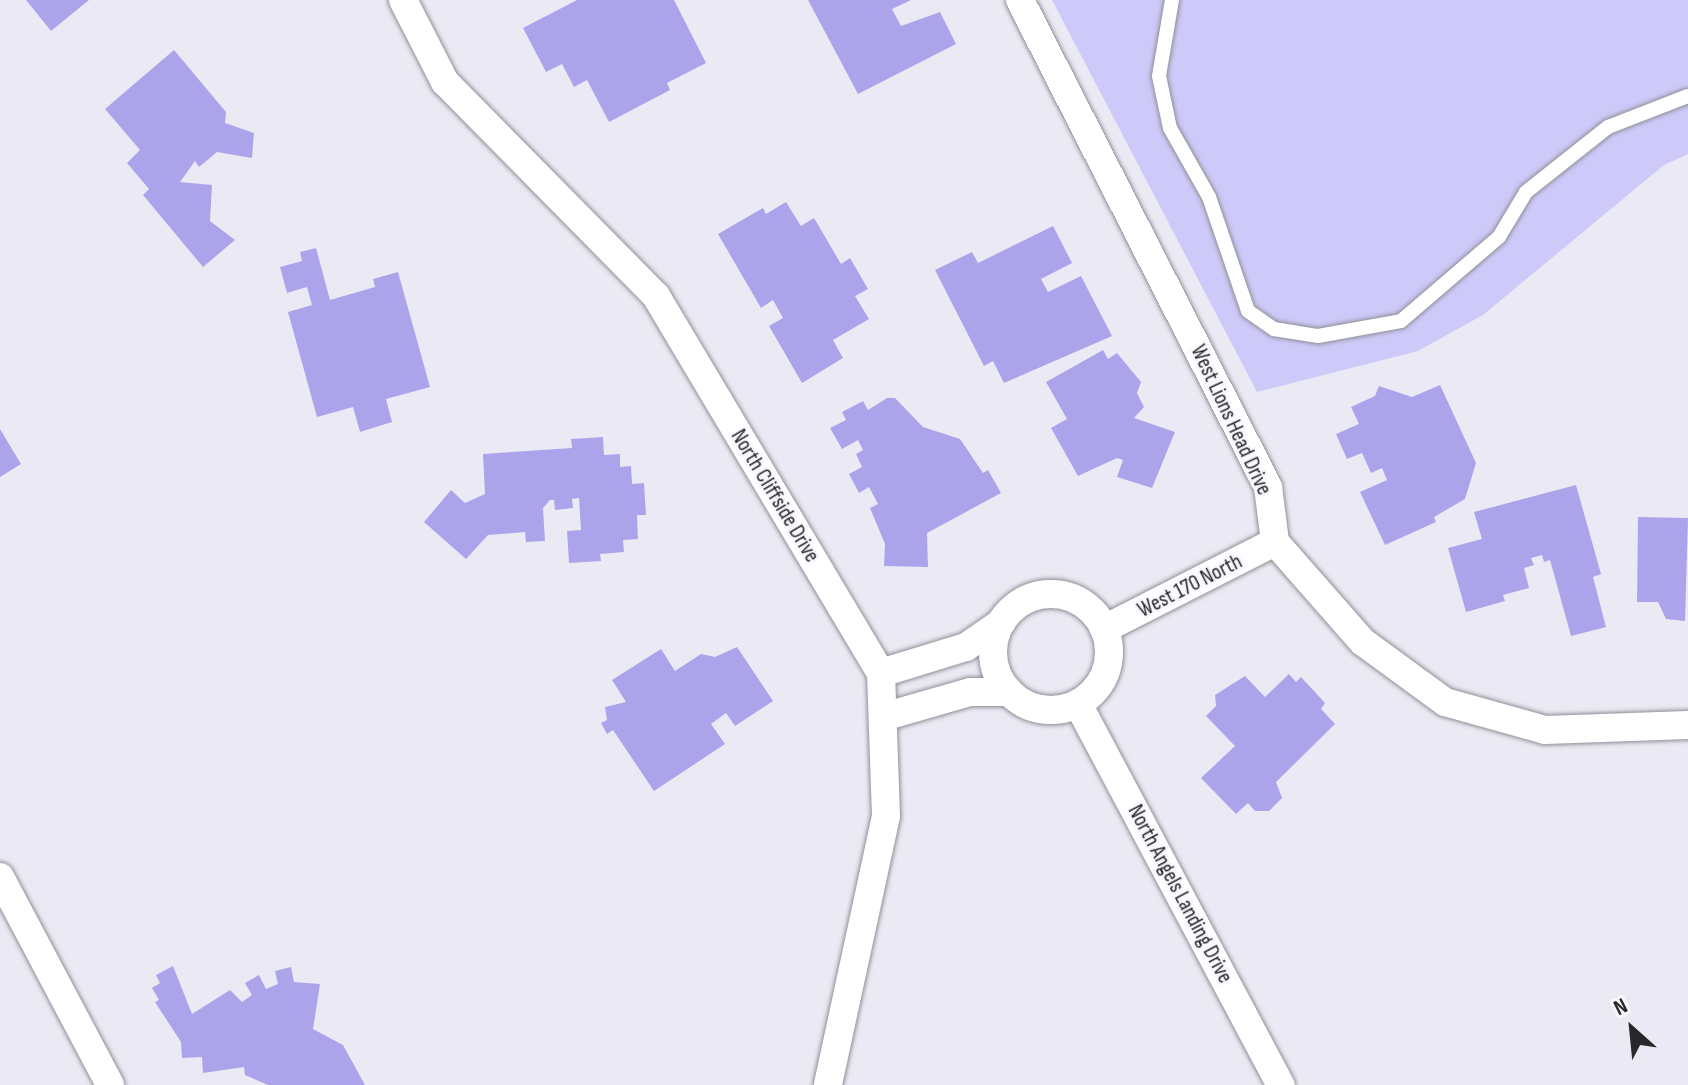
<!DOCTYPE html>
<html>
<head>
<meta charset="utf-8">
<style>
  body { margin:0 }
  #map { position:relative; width:1688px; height:1085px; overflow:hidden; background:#ebeaf4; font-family:"Sofia Sans Condensed",sans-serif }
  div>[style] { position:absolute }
  .green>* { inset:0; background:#cdcaf9 }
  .building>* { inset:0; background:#aba4eb }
  .roads { filter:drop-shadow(0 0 2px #909098) drop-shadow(0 0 2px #909098) }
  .service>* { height:14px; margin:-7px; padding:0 7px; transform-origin:7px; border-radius:7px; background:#fff }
  .minor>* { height:28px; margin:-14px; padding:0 14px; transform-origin:14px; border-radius:14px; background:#fff }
  .minor>.ring { margin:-14px; padding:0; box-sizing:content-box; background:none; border:28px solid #fff; border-radius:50% }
  span { translate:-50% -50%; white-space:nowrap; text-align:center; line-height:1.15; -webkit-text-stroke:6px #f8f8fe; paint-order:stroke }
  .street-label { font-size:22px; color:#28282b }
  .north { position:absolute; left:1592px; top:989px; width:80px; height:80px; -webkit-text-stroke:6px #f8f8fe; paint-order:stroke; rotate:333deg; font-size:22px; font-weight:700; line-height:32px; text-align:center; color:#28282b }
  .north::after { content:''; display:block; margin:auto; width:28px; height:36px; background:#28282b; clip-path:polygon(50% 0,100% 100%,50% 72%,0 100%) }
</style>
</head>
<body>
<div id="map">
  <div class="green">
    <i style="clip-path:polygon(1052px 0,1688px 0,1688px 154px,1664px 165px,1483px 315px,1418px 351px,1257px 392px)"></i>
  </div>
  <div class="building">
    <i style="clip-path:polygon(26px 0,89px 0,51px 31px)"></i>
    <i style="clip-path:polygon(577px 0,674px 0,706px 63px,667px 83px,670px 90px,609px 122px,587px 80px,574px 87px,562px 64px,546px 72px,523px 28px)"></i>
    <i style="clip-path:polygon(808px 0,911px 0,892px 9px,901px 26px,940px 12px,956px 44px,858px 94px)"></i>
    <i style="clip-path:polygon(174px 50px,226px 112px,225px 123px,254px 133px,252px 158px,217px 152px,199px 167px,195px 161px,180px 182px,212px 185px,210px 221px,235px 240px,203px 267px,143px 195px,149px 189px,127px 163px,140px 150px,105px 109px)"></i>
    <i style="clip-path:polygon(786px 202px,801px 226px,814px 218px,841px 264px,850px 258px,868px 289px,855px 296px,869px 319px,833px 340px,843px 358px,802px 383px,769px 326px,783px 318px,773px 300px,761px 308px,718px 234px,763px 208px,766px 214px)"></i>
    <i style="clip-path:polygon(1053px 226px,1072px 263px,1041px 279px,1048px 292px,1081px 276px,1112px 336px,1004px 383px,993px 361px,984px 366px,935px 270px,972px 252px,978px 263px)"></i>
    <i style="clip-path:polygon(316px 248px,330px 300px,375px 287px,373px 279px,398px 272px,430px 387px,386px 399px,392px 422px,360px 432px,353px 407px,317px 417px,288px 312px,312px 305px,307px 287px,287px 293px,280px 267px,302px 261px,300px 252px)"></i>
    <i style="clip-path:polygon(1103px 350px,1108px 359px,1117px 353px,1141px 382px,1137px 393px,1144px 407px,1134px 418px,1175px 432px,1152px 488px,1117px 477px,1123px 460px,1117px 458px,1078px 476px,1051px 428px,1067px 419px,1046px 382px)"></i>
    <i style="clip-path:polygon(1440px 385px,1476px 463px,1465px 499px,1434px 517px,1436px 522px,1385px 545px,1360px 492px,1387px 480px,1382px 468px,1371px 473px,1362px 453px,1347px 459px,1336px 434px,1359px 424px,1351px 407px,1375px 396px,1379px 386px,1412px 397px)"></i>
    <i style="clip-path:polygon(887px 398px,895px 398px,923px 427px,960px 439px,983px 473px,988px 470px,1001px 493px,927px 533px,928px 567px,884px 566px,885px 544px,870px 508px,878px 504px,869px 487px,859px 493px,849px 474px,862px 467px,856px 454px,863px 450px,858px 440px,842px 449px,830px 428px,846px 420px,842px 412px,863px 401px,868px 410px)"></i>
    <i style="clip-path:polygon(0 429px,21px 464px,0 477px)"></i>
    <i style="clip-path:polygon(603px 437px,604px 455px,620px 454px,620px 467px,631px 466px,632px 484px,644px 483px,646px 515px,637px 515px,638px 539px,623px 540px,624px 552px,600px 554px,601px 561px,569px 563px,567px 531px,581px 530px,579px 498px,572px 499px,573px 508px,555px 510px,554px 500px,550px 500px,543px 508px,545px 541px,526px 542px,525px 532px,488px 535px,466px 559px,424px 522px,451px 490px,465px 503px,485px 494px,483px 454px,572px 448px,571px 439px)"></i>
    <i style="clip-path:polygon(1576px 485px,1601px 574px,1593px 577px,1606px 627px,1571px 636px,1550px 560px,1544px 562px,1542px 555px,1531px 558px,1534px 565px,1524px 568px,1529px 588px,1503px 595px,1505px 601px,1466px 612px,1448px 548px,1482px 539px,1474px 512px)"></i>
    <i style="clip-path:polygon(1638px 517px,1688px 518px,1685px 621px,1666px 619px,1658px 602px,1637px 602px)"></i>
    <i style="clip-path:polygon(737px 647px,773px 701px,735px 726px,726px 713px,711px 724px,725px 744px,654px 791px,613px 730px,607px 734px,601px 723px,607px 720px,605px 707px,626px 702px,612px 680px,661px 649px,675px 671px,701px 654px,715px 657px)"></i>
    <i style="clip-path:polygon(1289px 674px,1296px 682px,1301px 677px,1325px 703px,1321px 709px,1335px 724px,1276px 782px,1282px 798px,1269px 811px,1255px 811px,1248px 803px,1236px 814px,1201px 778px,1235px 746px,1206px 716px,1216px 706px,1215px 695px,1245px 676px,1265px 697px)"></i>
    <i style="clip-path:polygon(173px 966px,192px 1014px,230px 990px,242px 1002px,252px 995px,245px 983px,259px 975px,266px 989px,278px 984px,275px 971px,291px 967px,294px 982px,320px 984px,313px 1029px,343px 1045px,365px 1085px,268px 1085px,245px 1075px,244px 1067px,203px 1073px,202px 1057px,182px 1058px,181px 1042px,155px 1002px,159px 1000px,152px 988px,160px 983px,156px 975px)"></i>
  </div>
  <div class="roads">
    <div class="service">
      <i style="left:1172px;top:0;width:77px;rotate:99.7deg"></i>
      <i style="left:1159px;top:76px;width:53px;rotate:78.1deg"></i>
      <i style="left:1170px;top:128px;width:79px;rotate:60.5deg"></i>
      <i style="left:1209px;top:197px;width:120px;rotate:71.1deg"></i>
      <i style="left:1248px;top:311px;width:32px;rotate:35deg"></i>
      <i style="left:1274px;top:329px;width:45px;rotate:9deg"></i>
      <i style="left:1318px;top:336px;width:84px;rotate:-10.2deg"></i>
      <i style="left:1401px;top:321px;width:129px;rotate:-40.6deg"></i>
      <i style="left:1499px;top:237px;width:52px;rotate:-59deg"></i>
      <i style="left:1526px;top:192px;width:105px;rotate:-38.4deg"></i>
      <i style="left:1608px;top:127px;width:86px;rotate:-21.2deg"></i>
    </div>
    <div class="minor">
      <i style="left:403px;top:0;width:92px;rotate:62.9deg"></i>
      <i style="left:445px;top:82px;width:301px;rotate:45.4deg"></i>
      <i style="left:656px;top:296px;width:439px;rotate:59.2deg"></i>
      <i style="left:881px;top:673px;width:143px;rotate:88deg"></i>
      <i style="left:886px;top:816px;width:275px;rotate:102.2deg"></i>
      <i style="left:1020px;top:0;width:547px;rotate:63.01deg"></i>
      <i style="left:1268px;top:487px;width:55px;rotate:82.7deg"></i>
      <i style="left:1275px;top:542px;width:133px;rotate:48.7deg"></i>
      <i style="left:1363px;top:642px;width:102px;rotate:36.2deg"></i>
      <i style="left:1445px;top:702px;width:104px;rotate:15.6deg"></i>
      <i style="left:1545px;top:730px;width:143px;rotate:-2deg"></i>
      <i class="ring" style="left:993px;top:594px;width:88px;height:88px"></i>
      <i style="left:1104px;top:629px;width:192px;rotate:-27deg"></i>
      <i style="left:881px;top:673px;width:89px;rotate:-17deg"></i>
      <i style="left:966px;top:647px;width:44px;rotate:-34.8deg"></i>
      <i style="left:1078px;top:704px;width:432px;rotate:62deg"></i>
      <i style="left:883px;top:717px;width:91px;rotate:-16deg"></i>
      <i style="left:970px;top:692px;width:39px"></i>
      <i style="left:0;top:877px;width:235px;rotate:62.1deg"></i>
    </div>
  </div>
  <div class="street-label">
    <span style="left:1231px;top:420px;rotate:65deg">West Lions Head Drive</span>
    <span style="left:775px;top:496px;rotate:59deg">North Cliffside Drive</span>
    <span style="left:1190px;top:586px;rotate:-27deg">West 170 North</span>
    <span style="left:1180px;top:894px;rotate:62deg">North Angels Landing Drive</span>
  </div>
  <div class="north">N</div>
</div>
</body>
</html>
